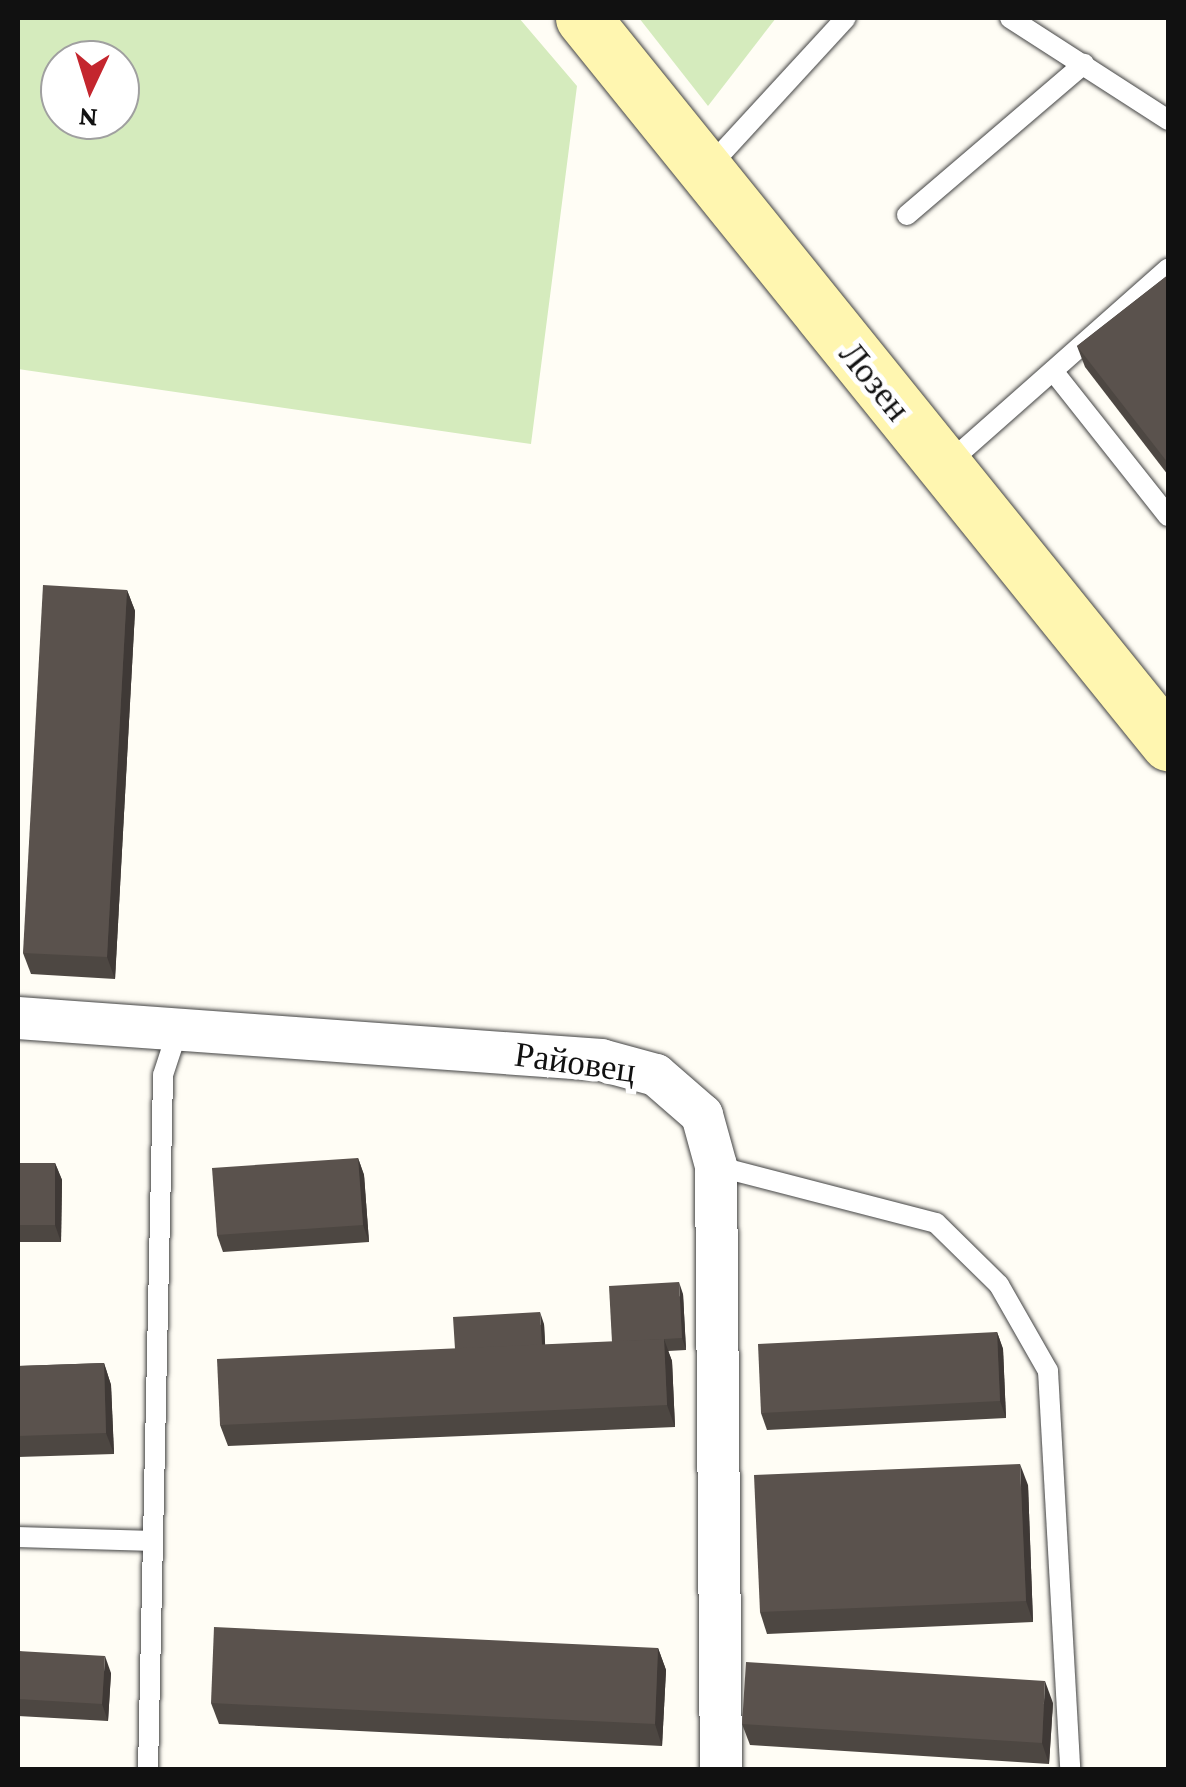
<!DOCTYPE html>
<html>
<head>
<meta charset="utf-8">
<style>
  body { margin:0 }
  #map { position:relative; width:1186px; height:1787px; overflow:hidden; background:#fffdf5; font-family:"Crimson Pro",serif }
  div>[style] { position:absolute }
  .green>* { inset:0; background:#d5ebbd }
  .roads { filter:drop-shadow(0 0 2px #444) drop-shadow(0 0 2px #444) }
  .lane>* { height:20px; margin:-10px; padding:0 10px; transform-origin:10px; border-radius:10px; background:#fff }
  .street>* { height:42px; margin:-21px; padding:0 21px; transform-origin:21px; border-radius:21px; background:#fff }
  .secondary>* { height:55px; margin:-27.5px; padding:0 27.5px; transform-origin:27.5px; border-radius:27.5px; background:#fff6b0 }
  .wall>* { inset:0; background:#4d4742 }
  .shaded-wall>* { inset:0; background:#3f3936 }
  .building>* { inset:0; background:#5a524d }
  span { translate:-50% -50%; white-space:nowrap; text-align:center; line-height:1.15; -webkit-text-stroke:10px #fff; paint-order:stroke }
  .street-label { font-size:35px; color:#111 }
  .frame { position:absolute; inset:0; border:20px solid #111; pointer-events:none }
  .north { position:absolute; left:40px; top:40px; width:100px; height:100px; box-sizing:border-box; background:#fff; border:2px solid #a0a0a0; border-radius:50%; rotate:184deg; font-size:28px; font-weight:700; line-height:40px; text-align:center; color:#111 }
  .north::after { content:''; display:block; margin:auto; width:35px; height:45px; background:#c4262e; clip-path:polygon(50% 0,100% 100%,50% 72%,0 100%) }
</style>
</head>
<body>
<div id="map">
  <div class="green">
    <i style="clip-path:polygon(evenodd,18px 18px,519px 18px,577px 86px,531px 444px,18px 369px,18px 18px,60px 60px,120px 60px,120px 120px,60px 120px,60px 60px)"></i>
    <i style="clip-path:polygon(639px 18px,776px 18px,708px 106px)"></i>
  </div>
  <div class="roads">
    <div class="lane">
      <i style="left:1010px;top:18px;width:188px;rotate:32.8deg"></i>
      <i style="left:707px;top:169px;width:205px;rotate:-47.4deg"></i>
      <i style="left:907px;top:215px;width:233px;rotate:-40.5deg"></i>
      <i style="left:1053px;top:371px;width:185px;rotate:51.6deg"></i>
      <i style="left:945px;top:466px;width:298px;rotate:-41.5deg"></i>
      <i style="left:716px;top:1166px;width:227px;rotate:14.5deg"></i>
      <i style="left:936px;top:1223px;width:88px;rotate:44.5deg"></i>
      <i style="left:999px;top:1285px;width:99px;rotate:60.3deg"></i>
      <i style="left:1048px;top:1371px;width:400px;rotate:86.8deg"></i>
      <i style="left:18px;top:1537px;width:135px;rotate:1.7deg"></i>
      <i style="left:148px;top:1770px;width:695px;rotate:-88.76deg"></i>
      <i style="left:163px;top:1075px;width:52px;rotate:-71.9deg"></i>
    </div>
    <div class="street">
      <i style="left:18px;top:1018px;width:585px;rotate:4.12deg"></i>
      <i style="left:601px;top:1060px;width:57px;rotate:15.3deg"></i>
      <i style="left:656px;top:1075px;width:61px;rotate:41deg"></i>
      <i style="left:702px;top:1115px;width:53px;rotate:74.6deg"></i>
      <i style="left:716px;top:1166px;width:604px;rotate:89.53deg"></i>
    </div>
    <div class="secondary">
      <i style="left:583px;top:18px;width:932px;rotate:51.1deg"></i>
    </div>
  </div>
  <div class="wall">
    <i style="clip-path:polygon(1168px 275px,1168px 475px,1085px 367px,1077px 346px)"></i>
    <i style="clip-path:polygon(127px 590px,135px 611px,115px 979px,31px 974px,23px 953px)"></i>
    <i style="clip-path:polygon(358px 1158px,364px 1175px,369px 1242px,223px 1252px,217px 1235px)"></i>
    <i style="clip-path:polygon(18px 1163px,55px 1163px,62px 1180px,61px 1242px,18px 1242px)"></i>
    <i style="clip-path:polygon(683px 1294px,686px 1350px,668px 1351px,672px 1361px,675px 1427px,228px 1446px,220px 1425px,455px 1349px,544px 1324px,545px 1345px,612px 1342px)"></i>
    <i style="clip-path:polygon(997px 1332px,1003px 1349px,1006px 1418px,767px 1430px,761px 1413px)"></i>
    <i style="clip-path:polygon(104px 1363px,111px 1385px,114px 1454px,18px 1457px,18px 1366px)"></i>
    <i style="clip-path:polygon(1028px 1485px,1033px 1622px,767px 1634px,760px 1612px)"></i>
    <i style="clip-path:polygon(658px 1648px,666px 1670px,662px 1746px,219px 1724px,211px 1703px)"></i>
    <i style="clip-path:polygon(18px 1651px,111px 1673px,108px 1721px,18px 1716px)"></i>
    <i style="clip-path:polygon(1053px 1703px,1049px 1764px,750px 1745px,742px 1724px)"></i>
  </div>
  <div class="shaded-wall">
    <i style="clip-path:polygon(127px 590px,135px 611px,115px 979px,107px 957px)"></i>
    <i style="clip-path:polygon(358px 1158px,364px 1175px,369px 1242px,363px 1225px)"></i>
    <i style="clip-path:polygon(55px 1163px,62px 1180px,61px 1242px,55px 1225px)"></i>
    <i style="clip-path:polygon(679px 1282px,683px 1294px,686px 1350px,682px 1338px)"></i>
    <i style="clip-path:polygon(540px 1312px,544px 1324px,546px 1360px,542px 1348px)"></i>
    <i style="clip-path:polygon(997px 1332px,1003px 1349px,1006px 1418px,1000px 1401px)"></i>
    <i style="clip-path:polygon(664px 1339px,672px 1361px,675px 1427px,667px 1405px)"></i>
    <i style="clip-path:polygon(104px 1363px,111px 1385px,114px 1454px,106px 1433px)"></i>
    <i style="clip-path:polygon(1020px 1464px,1028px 1485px,1033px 1622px,1026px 1601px)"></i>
    <i style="clip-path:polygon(658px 1648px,666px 1670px,662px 1746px,655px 1724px)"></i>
    <i style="clip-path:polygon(105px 1656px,111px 1673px,108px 1721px,102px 1704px)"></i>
    <i style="clip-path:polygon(1045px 1681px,1053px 1703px,1049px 1764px,1042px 1743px)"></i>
  </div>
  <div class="building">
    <i style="clip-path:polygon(1168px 275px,1168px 463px,1077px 346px)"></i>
    <i style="clip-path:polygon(43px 585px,127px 590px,107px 957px,23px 953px)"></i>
    <i style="clip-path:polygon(358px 1158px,363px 1225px,217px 1235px,212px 1168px)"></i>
    <i style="clip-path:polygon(18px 1163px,55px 1163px,55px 1225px,18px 1225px)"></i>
    <i style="clip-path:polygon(679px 1282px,682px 1338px,612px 1342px,609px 1286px)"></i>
    <i style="clip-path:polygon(540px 1312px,542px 1345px,455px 1349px,453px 1317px)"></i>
    <i style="clip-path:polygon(997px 1332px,1000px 1401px,761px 1413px,758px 1344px)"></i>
    <i style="clip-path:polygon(664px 1339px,667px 1405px,220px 1425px,217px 1359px)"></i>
    <i style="clip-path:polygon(104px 1363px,106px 1433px,18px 1436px,18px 1366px)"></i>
    <i style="clip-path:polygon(1020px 1464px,1026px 1601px,760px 1612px,754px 1475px)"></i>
    <i style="clip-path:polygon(214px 1627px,658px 1648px,655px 1724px,211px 1703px)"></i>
    <i style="clip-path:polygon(18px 1651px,105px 1656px,102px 1704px,18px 1699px)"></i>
    <i style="clip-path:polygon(746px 1662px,1045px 1681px,1042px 1743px,742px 1724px)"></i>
  </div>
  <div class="street-label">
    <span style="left:874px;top:382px;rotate:51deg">Лозен</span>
    <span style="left:575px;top:1063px;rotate:8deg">Райовец</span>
  </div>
  <div class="frame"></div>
  <div class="north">N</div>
</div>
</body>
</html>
